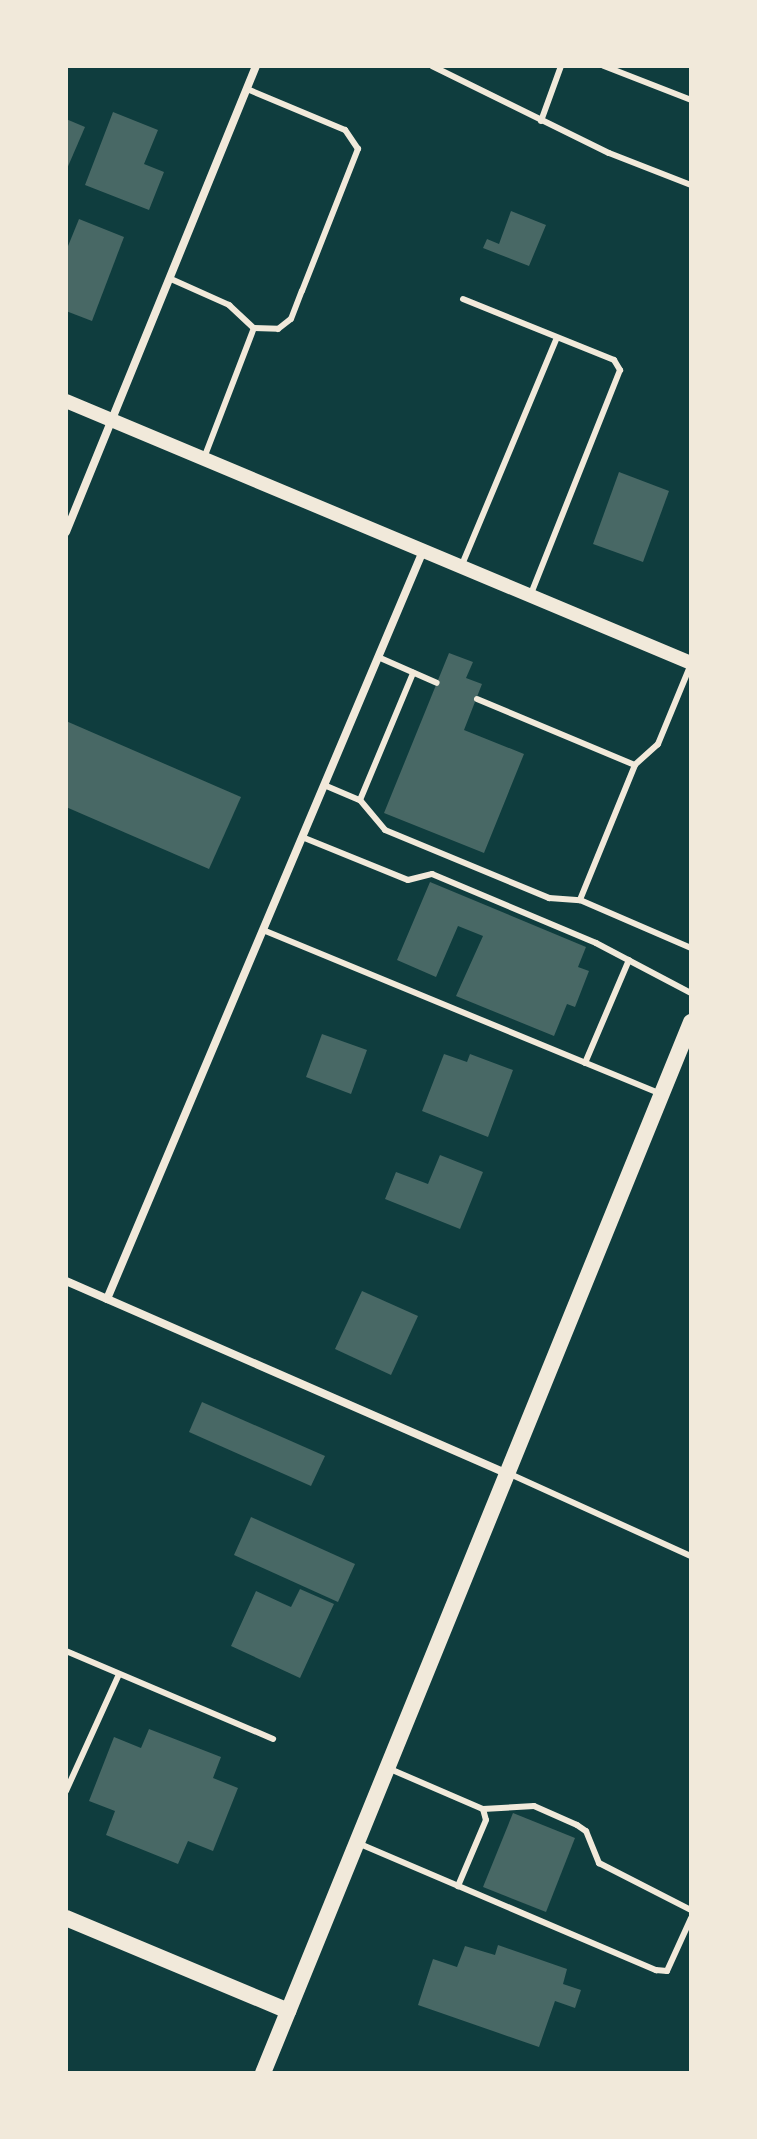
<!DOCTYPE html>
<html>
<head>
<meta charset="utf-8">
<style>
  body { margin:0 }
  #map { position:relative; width:757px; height:2139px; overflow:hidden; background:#0f3d3e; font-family:"Asap Condensed",sans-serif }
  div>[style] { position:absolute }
  .building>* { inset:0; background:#486865 }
  .service>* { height:6px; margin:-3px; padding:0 3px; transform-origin:3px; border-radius:3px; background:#f1e9da }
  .minor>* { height:8px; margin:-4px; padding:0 4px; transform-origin:4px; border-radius:4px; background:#f1e9da }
  .tertiary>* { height:14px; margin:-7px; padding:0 7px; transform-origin:7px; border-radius:7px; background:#f1e9da }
  .secondary>* { height:16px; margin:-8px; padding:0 8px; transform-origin:8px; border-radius:8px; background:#f1e9da }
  span { translate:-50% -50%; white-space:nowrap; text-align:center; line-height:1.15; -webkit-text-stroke:6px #f1e9da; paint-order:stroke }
  .frame { position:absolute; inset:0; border:68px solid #f1e9da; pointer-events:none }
</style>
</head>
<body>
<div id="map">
  <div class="building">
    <i style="clip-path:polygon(113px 112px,158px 130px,144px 164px,164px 172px,149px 210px,85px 185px)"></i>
    <i style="clip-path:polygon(66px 119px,85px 127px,66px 171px)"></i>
    <i style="clip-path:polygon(511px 211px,546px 225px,529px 266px,483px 248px,487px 239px,499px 244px)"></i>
    <i style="clip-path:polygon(79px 219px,124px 237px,92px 321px,66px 311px,66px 251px)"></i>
    <i style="clip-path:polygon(619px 472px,669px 491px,643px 562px,593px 544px)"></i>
    <i style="clip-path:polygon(449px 653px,473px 662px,466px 678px,482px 684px,464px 730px,524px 754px,484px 853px,384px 813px)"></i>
    <i style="clip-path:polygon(66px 721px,241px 797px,209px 869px,66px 807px)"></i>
    <i style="clip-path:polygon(430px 882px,586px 947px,578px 967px,589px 971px,575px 1007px,567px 1004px,554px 1036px,456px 996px,483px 936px,458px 926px,436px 977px,397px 960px)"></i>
    <i style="clip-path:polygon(322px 1034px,367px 1050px,351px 1094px,306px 1077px)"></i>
    <i style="clip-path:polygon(444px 1054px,467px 1062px,470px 1054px,513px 1070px,488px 1137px,422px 1111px)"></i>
    <i style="clip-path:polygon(440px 1155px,483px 1172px,460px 1229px,385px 1199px,396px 1172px,428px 1184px)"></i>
    <i style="clip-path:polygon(362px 1291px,418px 1316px,391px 1375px,335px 1349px)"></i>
    <i style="clip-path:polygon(202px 1402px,325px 1456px,311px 1486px,189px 1432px)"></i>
    <i style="clip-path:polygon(251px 1517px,355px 1564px,338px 1602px,234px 1555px)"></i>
    <i style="clip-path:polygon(300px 1589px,334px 1604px,300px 1678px,231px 1646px,256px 1591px,291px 1607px)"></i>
    <i style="clip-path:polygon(149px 1729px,221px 1757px,213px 1778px,238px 1788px,213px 1851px,188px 1841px,178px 1864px,106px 1835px,115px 1811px,89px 1801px,114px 1737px,141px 1748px)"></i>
    <i style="clip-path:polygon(513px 1813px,575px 1838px,546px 1912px,483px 1887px)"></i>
    <i style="clip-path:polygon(498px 1945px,567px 1969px,563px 1984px,581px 1990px,575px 2008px,555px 2001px,539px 2047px,418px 2005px,433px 1959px,457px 1967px,465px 1946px,495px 1955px)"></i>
  </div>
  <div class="service">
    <i style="left:432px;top:66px;width:197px;rotate:26.2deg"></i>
    <i style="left:609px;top:153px;width:88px;rotate:21.3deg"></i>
    <i style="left:604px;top:66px;width:93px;rotate:21.3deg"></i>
    <i style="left:541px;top:121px;width:59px;rotate:-70deg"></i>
    <i style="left:171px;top:279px;width:64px;rotate:24.1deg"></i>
    <i style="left:229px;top:305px;width:34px;rotate:43deg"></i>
    <i style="left:254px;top:328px;width:24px;rotate:2deg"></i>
    <i style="left:278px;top:329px;width:16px;rotate:-38deg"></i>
    <i style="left:291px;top:319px;width:30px;rotate:-69deg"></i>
    <i style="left:302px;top:291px;width:153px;rotate:-68.5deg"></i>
    <i style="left:358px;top:149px;width:23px;rotate:-124deg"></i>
    <i style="left:345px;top:130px;width:106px;rotate:-157.3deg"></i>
    <i style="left:463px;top:299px;width:163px;rotate:22deg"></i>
    <i style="left:614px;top:360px;width:12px;rotate:59deg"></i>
    <i style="left:620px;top:370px;width:243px;rotate:111.7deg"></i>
    <i style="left:204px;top:458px;width:139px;rotate:-69deg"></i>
    <i style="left:461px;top:567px;width:248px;rotate:-67.3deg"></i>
    <i style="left:378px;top:657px;width:64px;rotate:23.8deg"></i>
    <i style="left:691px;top:664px;width:87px;rotate:112.4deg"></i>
    <i style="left:658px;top:744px;width:31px;rotate:138deg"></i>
    <i style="left:635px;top:765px;width:146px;rotate:112.2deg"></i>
    <i style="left:580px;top:900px;width:121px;rotate:23.4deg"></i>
    <i style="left:477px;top:699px;width:171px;rotate:22.7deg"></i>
    <i style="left:324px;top:785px;width:39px;rotate:23deg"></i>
    <i style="left:360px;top:800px;width:138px;rotate:-67.3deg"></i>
    <i style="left:360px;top:800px;width:39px;rotate:50deg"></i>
    <i style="left:385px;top:830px;width:178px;rotate:22.5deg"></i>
    <i style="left:549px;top:898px;width:31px;rotate:4deg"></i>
    <i style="left:302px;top:837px;width:114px;rotate:22.1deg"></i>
    <i style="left:408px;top:880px;width:25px;rotate:-14deg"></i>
    <i style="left:432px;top:874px;width:178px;rotate:22.8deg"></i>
    <i style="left:596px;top:943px;width:107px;rotate:27.8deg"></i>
    <i style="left:263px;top:930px;width:428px;rotate:22.4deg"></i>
    <i style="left:585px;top:1063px;width:112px;rotate:-66.9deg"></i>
    <i style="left:510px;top:1474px;width:199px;rotate:24.4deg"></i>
    <i style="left:66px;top:1651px;width:225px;rotate:23deg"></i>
    <i style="left:390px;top:1769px;width:101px;rotate:23.3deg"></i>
    <i style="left:483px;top:1809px;width:11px;rotate:75deg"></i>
    <i style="left:486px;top:1820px;width:72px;rotate:113deg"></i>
    <i style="left:66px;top:1791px;width:128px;rotate:-65.6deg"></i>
    <i style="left:483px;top:1809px;width:51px;rotate:-3.4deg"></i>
    <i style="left:534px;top:1806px;width:47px;rotate:23.8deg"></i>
    <i style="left:577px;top:1825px;width:11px;rotate:34deg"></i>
    <i style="left:586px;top:1831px;width:35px;rotate:68deg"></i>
    <i style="left:599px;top:1863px;width:103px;rotate:27.1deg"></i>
    <i style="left:360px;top:1844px;width:322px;rotate:23.1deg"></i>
    <i style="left:656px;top:1970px;width:11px;rotate:5deg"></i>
    <i style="left:667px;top:1971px;width:58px;rotate:-65.6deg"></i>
  </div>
  <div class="minor">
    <i style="left:66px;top:532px;width:503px;rotate:-67.82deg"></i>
    <i style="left:66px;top:1281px;width:480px;rotate:23.6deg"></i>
    <i style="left:107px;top:1299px;width:812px;rotate:-67.1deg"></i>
  </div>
  <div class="tertiary">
    <i style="left:66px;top:401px;width:678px;rotate:22.74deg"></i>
  </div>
  <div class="secondary">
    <i style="left:66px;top:1918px;width:241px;rotate:22.7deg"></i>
    <i style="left:263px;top:2073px;width:1135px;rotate:-67.84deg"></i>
  </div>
  <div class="frame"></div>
</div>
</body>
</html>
